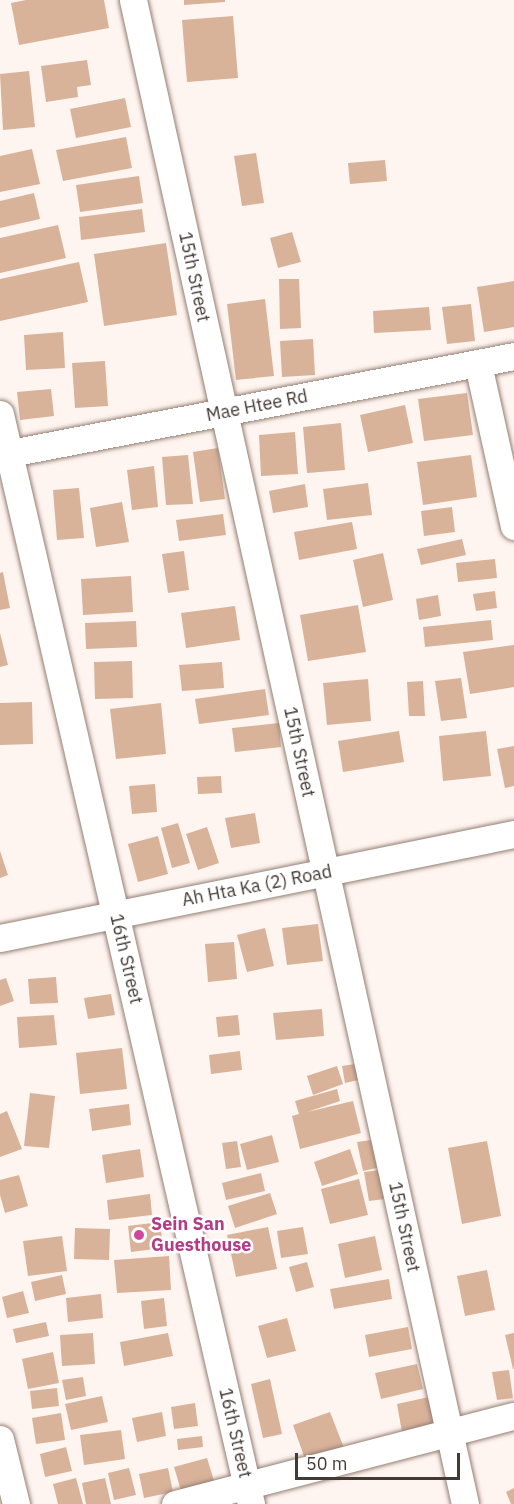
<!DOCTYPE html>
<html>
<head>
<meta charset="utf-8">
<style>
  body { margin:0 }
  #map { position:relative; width:514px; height:1504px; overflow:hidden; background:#fff5f0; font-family:"IBM Plex Sans",sans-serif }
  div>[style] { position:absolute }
  .building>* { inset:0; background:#d9b29a }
  .roads { filter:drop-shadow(0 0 2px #947f73) drop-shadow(0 0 2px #947f73) }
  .minor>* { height:27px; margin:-13.5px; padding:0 13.5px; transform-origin:13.5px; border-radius:13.5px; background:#fff }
  .dots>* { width:16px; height:16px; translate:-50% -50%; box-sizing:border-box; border:3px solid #fff; border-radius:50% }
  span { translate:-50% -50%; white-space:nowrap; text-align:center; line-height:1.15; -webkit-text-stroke:5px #fff; paint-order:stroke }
  .street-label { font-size:18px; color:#433a35 }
  .hotel-label { font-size:18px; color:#b23c85; font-weight:700 }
  .left { translate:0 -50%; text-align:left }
  .scale { position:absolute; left:295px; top:1453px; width:165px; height:27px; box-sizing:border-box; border:3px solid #433a35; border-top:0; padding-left:8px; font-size:18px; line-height:21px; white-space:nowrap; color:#433a35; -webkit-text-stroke:4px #fff; paint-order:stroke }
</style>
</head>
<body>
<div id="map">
  <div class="building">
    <i style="clip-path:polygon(26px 0,104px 0,109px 28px,19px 45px,11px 3px)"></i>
    <i style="clip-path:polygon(184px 0,225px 0,225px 2px,184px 5px)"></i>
    <i style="clip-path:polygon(233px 16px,238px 78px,187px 82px,182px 20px)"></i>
    <i style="clip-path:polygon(87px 60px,91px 85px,77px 87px,78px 97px,46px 102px,41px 66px)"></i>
    <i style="clip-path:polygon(29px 71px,35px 127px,3px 130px,0 74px)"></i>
    <i style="clip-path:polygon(125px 98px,131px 127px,76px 138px,70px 109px)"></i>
    <i style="clip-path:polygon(126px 137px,132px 168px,63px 181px,56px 150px)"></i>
    <i style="clip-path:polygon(32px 149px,40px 184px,0 192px,0 156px)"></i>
    <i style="clip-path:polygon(256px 153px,264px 203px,242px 206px,234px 156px)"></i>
    <i style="clip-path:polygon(385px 160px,387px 181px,350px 184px,348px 163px)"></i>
    <i style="clip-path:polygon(139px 176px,143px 203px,80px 212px,76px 185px)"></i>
    <i style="clip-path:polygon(34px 193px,40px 219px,0 228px,0 201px)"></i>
    <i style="clip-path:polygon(142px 209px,145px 232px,81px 240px,79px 217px)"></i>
    <i style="clip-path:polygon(58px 225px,66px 258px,0 273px,0 238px)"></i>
    <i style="clip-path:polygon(292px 232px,301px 262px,278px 268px,270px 238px)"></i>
    <i style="clip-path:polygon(166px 243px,177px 315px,104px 326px,94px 254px)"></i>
    <i style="clip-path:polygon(79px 262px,88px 302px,0 321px,0 279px)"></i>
    <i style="clip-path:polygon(279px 279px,299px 279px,301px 328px,280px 329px)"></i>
    <i style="clip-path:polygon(514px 281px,514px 327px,484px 332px,477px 287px)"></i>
    <i style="clip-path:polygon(265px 299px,274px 376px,236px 380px,227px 304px)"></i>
    <i style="clip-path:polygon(471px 304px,475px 341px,447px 344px,442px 307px)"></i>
    <i style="clip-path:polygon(429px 307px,431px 330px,374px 333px,373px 311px)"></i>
    <i style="clip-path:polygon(63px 332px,65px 368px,26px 370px,24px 335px)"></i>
    <i style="clip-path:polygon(313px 339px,315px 375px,282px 377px,280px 341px)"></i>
    <i style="clip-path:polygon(105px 361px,108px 406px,75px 408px,72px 363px)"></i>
    <i style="clip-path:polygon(51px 389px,54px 416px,20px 420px,17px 392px)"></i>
    <i style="clip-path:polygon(467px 393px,473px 435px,424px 441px,418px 399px)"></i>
    <i style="clip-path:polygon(405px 405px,413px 443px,368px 452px,360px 415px)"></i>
    <i style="clip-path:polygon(341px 423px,345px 470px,307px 473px,303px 427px)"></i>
    <i style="clip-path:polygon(295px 432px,298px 474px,261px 476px,259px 435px)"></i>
    <i style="clip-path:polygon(218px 448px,225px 499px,200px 502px,193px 452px)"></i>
    <i style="clip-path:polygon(188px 455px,193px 504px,166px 505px,162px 457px)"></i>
    <i style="clip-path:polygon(471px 455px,477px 497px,423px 505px,417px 462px)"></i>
    <i style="clip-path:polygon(154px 466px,158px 507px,132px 510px,127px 470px)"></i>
    <i style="clip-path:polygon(368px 483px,372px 515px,327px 520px,323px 489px)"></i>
    <i style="clip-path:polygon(305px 484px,308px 507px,273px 513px,269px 491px)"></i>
    <i style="clip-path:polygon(79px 488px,84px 538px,57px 540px,53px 490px)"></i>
    <i style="clip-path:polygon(122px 502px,129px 542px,96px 547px,90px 508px)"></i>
    <i style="clip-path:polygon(452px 507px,455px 532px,424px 536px,421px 511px)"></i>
    <i style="clip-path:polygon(223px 514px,226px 535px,179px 541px,176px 520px)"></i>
    <i style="clip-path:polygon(352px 522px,357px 549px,299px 560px,294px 532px)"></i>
    <i style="clip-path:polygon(462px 539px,466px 555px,421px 565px,417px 549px)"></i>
    <i style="clip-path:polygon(184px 551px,189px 590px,168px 593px,162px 554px)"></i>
    <i style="clip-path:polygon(383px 553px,393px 600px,363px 607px,353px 560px)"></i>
    <i style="clip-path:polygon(495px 559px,497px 578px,458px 582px,456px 563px)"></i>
    <i style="clip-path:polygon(3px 572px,10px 608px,0 610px,0 573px)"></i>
    <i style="clip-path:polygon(131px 576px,133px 612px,83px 615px,81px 579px)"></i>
    <i style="clip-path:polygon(495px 591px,497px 608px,476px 611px,473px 594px)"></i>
    <i style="clip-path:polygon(438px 595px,441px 616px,419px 620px,416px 599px)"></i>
    <i style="clip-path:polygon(358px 605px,366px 652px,308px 661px,300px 615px)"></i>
    <i style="clip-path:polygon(235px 606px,240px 640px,186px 648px,181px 613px)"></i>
    <i style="clip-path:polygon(491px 620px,493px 640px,425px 647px,423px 627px)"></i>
    <i style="clip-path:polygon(136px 621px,137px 647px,86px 649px,85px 623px)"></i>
    <i style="clip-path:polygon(0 633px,8px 665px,0 667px)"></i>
    <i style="clip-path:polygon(514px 645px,514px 687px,470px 694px,463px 652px)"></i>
    <i style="clip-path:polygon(132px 661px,133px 698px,95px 699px,94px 662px)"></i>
    <i style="clip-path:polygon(222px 662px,224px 688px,182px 691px,179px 665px)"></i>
    <i style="clip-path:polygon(461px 678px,467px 718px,441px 721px,435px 681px)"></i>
    <i style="clip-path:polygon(368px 679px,371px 721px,327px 725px,323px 683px)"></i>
    <i style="clip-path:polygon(423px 681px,425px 716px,409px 716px,407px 682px)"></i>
    <i style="clip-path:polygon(265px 689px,269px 715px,199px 724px,195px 699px)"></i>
    <i style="clip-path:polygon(32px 702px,33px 744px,0 745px,0 703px)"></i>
    <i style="clip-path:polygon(161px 703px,166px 754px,116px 759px,110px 709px)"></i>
    <i style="clip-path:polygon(279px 723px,281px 747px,235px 752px,232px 728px)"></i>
    <i style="clip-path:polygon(399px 731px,404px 762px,343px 772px,338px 741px)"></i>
    <i style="clip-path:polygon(486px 731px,491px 776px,443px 781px,439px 736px)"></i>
    <i style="clip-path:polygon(514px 746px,514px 786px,505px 788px,497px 749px)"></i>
    <i style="clip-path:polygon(221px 776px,222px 793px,198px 794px,197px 777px)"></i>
    <i style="clip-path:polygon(155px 784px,157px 812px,132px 814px,129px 786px)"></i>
    <i style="clip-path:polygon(255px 813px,260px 843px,231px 848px,225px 818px)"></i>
    <i style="clip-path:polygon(178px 823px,190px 863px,172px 868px,161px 828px)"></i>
    <i style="clip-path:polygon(207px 827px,219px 863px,198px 870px,186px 834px)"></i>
    <i style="clip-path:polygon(158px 836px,168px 874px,138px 882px,128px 844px)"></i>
    <i style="clip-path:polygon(0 851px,8px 875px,0 878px)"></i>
    <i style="clip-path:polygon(318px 924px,323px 961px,287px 965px,282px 928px)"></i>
    <i style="clip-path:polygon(265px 928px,274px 966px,247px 972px,237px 935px)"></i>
    <i style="clip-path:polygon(234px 942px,237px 979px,208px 982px,205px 944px)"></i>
    <i style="clip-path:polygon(56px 977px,58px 1003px,30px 1004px,28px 979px)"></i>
    <i style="clip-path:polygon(6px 978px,14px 1001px,0 1006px,0 980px)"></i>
    <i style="clip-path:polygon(111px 994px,115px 1015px,88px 1019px,84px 998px)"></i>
    <i style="clip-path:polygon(322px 1009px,324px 1036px,276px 1040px,273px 1013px)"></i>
    <i style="clip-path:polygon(54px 1015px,57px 1045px,19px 1048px,17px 1017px)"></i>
    <i style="clip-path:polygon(238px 1015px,240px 1035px,218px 1037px,216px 1017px)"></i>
    <i style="clip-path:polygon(122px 1048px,127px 1089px,80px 1094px,76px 1053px)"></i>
    <i style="clip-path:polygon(240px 1051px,242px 1070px,211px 1074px,209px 1055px)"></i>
    <i style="clip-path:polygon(355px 1064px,358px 1080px,345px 1083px,342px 1066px)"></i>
    <i style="clip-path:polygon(337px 1066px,343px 1084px,313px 1095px,307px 1076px)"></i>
    <i style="clip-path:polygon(337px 1089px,340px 1101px,307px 1112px,353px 1101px,361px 1133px,300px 1149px,292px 1116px,299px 1114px,295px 1101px)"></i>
    <i style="clip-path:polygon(30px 1093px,55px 1096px,49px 1148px,24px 1146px)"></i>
    <i style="clip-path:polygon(129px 1104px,131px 1125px,92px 1131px,89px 1109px)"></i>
    <i style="clip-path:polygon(7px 1111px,22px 1149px,0 1157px,0 1114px)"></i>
    <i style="clip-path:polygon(272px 1135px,279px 1162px,247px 1170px,240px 1144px)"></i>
    <i style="clip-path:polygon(371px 1140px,377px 1168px,363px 1171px,357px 1142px)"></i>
    <i style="clip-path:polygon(237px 1141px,241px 1167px,226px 1169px,222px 1143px)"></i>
    <i style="clip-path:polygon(487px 1141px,501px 1216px,462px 1224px,448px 1148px)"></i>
    <i style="clip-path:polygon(140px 1149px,144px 1177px,106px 1183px,102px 1155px)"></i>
    <i style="clip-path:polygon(350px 1149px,358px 1174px,322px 1186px,314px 1162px)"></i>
    <i style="clip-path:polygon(380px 1170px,385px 1199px,369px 1201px,364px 1172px)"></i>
    <i style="clip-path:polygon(261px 1173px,265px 1191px,226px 1200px,222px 1183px)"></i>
    <i style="clip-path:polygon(19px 1175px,28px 1206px,5px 1213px,0 1195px,0 1180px)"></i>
    <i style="clip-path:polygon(359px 1179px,368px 1215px,330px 1224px,321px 1189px)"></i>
    <i style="clip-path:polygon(270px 1193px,277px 1214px,235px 1228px,228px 1206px)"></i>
    <i style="clip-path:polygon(150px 1194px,152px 1215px,109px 1220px,107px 1200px)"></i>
    <i style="clip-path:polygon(160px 1222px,163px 1248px,131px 1252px,128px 1226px)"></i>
    <i style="clip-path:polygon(268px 1227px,277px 1269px,236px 1277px,227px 1235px)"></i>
    <i style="clip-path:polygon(303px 1227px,308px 1254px,281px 1258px,277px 1231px)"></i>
    <i style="clip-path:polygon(75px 1228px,110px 1229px,109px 1260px,74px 1259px)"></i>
    <i style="clip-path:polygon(62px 1236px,67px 1271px,28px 1276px,23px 1241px)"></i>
    <i style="clip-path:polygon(375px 1236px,382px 1270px,345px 1278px,338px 1244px)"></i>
    <i style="clip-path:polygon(169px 1256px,171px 1290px,117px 1293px,114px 1260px)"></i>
    <i style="clip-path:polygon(307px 1262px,314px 1287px,296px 1292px,289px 1267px)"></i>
    <i style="clip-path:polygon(487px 1270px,495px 1310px,465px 1316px,457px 1276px)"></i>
    <i style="clip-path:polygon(62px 1275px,66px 1294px,35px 1301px,31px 1282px)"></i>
    <i style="clip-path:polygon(389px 1279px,392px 1299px,334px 1309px,330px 1289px)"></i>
    <i style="clip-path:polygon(23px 1291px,29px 1313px,7px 1318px,2px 1297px)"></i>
    <i style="clip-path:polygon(101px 1294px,103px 1318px,68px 1322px,66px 1298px)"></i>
    <i style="clip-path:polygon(164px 1298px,167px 1326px,144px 1329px,141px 1301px)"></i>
    <i style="clip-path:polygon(287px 1318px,296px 1351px,267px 1358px,258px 1326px)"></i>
    <i style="clip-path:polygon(46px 1322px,49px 1336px,16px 1343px,13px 1329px)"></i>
    <i style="clip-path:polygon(408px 1327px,412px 1349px,369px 1357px,365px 1335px)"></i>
    <i style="clip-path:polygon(93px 1333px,95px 1364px,62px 1366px,60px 1335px)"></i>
    <i style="clip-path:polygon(168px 1333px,173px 1356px,124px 1366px,120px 1342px)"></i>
    <i style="clip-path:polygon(514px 1333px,514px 1369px,513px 1369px,505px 1335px)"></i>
    <i style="clip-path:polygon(53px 1352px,59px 1383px,28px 1389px,22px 1359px)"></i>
    <i style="clip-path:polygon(417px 1364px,423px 1389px,381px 1399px,375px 1373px)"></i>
    <i style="clip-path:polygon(509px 1370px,513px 1398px,497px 1400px,492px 1372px)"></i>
    <i style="clip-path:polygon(83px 1377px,86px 1396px,66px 1400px,62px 1380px)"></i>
    <i style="clip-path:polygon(270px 1379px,282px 1434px,263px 1438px,251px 1384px)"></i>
    <i style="clip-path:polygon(57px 1388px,59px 1406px,32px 1409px,30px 1391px)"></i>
    <i style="clip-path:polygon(102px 1396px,108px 1422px,71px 1430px,65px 1404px)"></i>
    <i style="clip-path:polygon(429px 1397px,435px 1425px,402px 1432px,397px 1404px)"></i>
    <i style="clip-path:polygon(195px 1403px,198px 1426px,174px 1429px,171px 1407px)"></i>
    <i style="clip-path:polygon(162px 1412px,166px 1436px,137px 1442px,132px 1418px)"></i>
    <i style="clip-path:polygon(330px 1412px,344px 1448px,306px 1462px,293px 1425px)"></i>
    <i style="clip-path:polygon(61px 1413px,65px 1440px,36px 1444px,32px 1418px)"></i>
    <i style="clip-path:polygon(121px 1430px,125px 1459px,84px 1465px,80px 1435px)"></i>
    <i style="clip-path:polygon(202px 1436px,203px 1447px,178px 1450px,177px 1439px)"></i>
    <i style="clip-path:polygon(66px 1447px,72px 1471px,45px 1477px,40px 1454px)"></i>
    <i style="clip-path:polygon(207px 1458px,215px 1484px,182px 1494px,174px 1467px)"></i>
    <i style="clip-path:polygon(129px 1468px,136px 1495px,114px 1500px,108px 1473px)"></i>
    <i style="clip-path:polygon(168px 1468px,173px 1492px,144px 1498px,139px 1474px)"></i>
    <i style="clip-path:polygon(76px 1478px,83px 1504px,58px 1504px,53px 1484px)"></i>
    <i style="clip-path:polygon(105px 1478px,111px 1504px,86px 1504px,82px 1483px)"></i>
    <i style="clip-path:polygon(514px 1488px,514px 1504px,511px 1504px,506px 1492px)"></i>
  </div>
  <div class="roads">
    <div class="minor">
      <i style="left:133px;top:0;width:1540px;rotate:77.55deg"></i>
      <i style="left:478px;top:364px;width:166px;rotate:77.5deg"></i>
      <i style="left:0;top:414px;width:1119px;rotate:77.03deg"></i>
      <i style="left:0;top:455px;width:523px;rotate:-10.9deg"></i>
      <i style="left:0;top:938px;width:524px;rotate:-11.44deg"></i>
      <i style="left:0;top:1439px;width:67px;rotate:76.2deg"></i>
      <i style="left:175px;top:1504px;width:350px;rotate:-14.6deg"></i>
    </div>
  </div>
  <div class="dots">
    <i style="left:139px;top:1235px;background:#d1479c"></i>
  </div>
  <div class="street-label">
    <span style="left:194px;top:277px;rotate:78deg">15th Street</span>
    <span style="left:257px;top:406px;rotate:-11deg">Mae Htee Rd</span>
    <span style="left:299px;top:752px;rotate:78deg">15th Street</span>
    <span style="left:257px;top:886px;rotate:-11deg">Ah Hta Ka (2) Road</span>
    <span style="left:126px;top:959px;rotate:77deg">16th Street</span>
    <span style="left:404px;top:1227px;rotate:78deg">15th Street</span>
    <span style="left:235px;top:1433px;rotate:77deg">16th Street</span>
  </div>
  <div class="hotel-label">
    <span class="left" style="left:151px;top:1235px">Sein San<br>Guesthouse</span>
  </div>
  <div class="scale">50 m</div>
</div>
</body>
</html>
